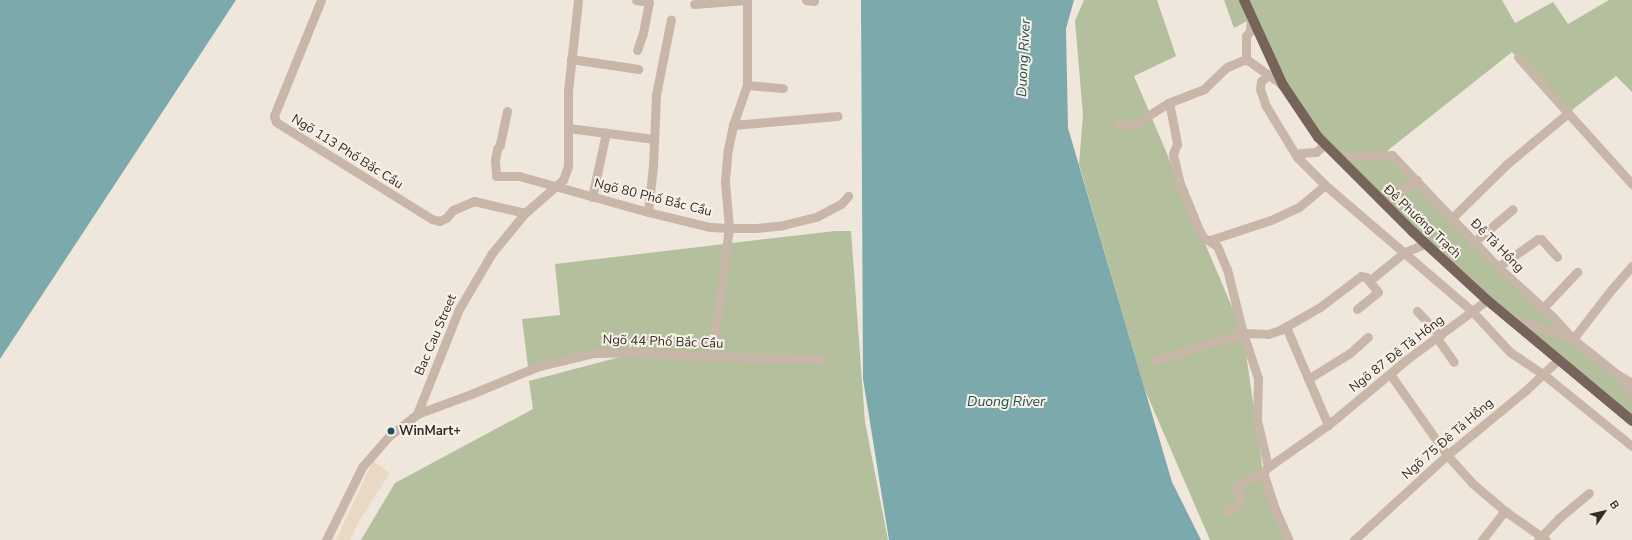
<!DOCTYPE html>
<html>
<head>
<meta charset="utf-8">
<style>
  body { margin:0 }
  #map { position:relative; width:1632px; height:540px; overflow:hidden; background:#f0e7dc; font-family:"Nunito Sans",sans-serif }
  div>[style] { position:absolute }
  .green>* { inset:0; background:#b3bf9d }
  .plaza>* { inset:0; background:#e8d8c4 }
  .water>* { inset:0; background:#7caaac }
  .minor>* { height:9px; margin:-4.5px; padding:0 4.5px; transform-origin:4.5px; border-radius:4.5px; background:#c8b7a8 }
  .primary>* { height:10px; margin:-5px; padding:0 5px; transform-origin:5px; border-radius:5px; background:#76645a }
  .dots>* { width:11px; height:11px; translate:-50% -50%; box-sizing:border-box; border:2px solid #f8f1e8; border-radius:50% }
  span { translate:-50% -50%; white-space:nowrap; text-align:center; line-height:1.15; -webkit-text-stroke:4px #f8f1e8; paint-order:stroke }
  .street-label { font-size:13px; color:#352c28 }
  .poi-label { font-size:13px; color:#352c28; font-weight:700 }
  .left { translate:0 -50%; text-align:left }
  .water-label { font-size:14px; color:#205154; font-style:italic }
  .north { position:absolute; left:1584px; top:492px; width:40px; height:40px; -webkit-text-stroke:3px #f8f1e8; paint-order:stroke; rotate:56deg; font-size:11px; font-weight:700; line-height:16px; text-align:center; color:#352c28 }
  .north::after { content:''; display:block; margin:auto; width:14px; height:18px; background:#352c28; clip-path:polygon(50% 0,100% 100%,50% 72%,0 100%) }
</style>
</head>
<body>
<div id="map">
  <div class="green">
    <i style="clip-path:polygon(1084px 0,1157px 0,1176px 56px,1134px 76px,1243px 333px,1263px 472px,1293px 540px,1210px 540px,1145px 390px,1079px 164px,1083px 115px,1075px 21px)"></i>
    <i style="clip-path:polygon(1224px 0,1502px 0,1515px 23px,1553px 2px,1568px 24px,1609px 0,1632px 0,1632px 92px,1616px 76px,1568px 113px,1512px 52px,1387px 151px,1573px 339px,1632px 383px,1632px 421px,1506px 317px,1318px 137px,1251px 19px,1234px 28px)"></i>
    <i style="clip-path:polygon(835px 231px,851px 231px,865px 422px,888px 540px,361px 540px,395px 483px,533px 409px,529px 381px,620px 357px,618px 350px,528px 367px,522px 319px,560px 315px,555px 264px)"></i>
  </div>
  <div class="plaza">
    <i style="clip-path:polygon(373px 461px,390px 473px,359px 521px,350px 540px,336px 540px)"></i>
  </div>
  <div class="water">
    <i style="clip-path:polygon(0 0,236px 0,0 359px)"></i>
    <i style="clip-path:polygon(861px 0,1074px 0,1066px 29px,1068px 128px,1172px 482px,1201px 540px,889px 540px,863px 379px)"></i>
  </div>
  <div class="minor">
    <i style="left:321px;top:0;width:125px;rotate:112.1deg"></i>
    <i style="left:274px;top:116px;width:6px;rotate:72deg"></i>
    <i style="left:276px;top:122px;width:184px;rotate:31.9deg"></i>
    <i style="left:432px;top:219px;width:7px;rotate:16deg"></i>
    <i style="left:439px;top:221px;width:8px;rotate:-23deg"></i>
    <i style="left:446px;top:218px;width:11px;rotate:-49deg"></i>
    <i style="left:453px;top:210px;width:23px;rotate:-23deg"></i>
    <i style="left:474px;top:201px;width:52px;rotate:13.2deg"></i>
    <i style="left:636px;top:0;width:13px;rotate:9deg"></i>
    <i style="left:649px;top:2px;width:32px;rotate:101deg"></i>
    <i style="left:643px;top:33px;width:18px;rotate:109deg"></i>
    <i style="left:806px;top:0;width:8px;rotate:7deg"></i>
    <i style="left:694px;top:4px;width:52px;rotate:-4.4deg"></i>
    <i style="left:1518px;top:57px;width:75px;rotate:48.2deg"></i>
    <i style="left:571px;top:59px;width:68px;rotate:8.5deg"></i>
    <i style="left:1246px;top:59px;width:45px;rotate:35.1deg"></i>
    <i style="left:1269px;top:75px;width:10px;rotate:143deg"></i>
    <i style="left:1261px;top:81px;width:8px;rotate:97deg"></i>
    <i style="left:1260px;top:89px;width:18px;rotate:71deg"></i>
    <i style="left:1266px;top:106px;width:60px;rotate:58.7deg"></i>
    <i style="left:1297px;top:157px;width:40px;rotate:45deg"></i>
    <i style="left:1325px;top:185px;width:194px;rotate:40.6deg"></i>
    <i style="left:1472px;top:311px;width:56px;rotate:47.2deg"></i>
    <i style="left:1510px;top:352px;width:40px;rotate:34deg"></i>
    <i style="left:1543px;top:374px;width:114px;rotate:39deg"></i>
    <i style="left:747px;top:85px;width:36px;rotate:5deg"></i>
    <i style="left:1168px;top:103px;width:4px;rotate:63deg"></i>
    <i style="left:1170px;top:107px;width:38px;rotate:79deg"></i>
    <i style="left:1177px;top:144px;width:11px;rotate:112deg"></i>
    <i style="left:1173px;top:154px;width:28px;rotate:77deg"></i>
    <i style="left:1179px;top:181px;width:53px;rotate:67.8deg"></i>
    <i style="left:1199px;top:230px;width:8px;rotate:60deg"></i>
    <i style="left:1203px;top:237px;width:17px;rotate:33deg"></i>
    <i style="left:1217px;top:246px;width:25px;rotate:67deg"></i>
    <i style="left:1227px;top:269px;width:66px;rotate:76deg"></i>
    <i style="left:1243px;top:333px;width:47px;rotate:71.6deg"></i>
    <i style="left:1258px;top:378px;width:42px;rotate:91.4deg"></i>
    <i style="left:1257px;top:420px;width:48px;rotate:76.8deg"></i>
    <i style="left:1268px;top:467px;width:7px;rotate:135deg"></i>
    <i style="left:1263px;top:472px;width:39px;rotate:72deg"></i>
    <i style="left:1275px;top:509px;width:34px;rotate:66deg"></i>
    <i style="left:507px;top:111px;width:35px;rotate:102deg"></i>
    <i style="left:500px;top:145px;width:5px;rotate:127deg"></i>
    <i style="left:497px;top:149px;width:11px;rotate:100deg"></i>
    <i style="left:495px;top:160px;width:16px;rotate:86deg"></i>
    <i style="left:496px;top:176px;width:23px"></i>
    <i style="left:519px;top:176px;width:134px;rotate:15.6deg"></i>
    <i style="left:648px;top:212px;width:64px;rotate:13.6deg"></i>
    <i style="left:710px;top:227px;width:19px;rotate:3deg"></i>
    <i style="left:729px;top:228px;width:47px;rotate:-94.9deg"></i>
    <i style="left:725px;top:181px;width:32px;rotate:-85deg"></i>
    <i style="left:728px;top:149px;width:25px;rotate:-78deg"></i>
    <i style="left:733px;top:125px;width:42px;rotate:-70.7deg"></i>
    <i style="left:747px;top:85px;width:85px;rotate:-90deg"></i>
    <i style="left:1118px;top:124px;width:16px;rotate:4deg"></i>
    <i style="left:1134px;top:125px;width:40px;rotate:-32.9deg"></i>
    <i style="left:1168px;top:103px;width:39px;rotate:-21deg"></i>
    <i style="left:1204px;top:89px;width:32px;rotate:-44deg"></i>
    <i style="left:1227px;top:67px;width:21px;rotate:-23deg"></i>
    <i style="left:1246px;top:59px;width:23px;rotate:-90deg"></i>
    <i style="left:1246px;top:36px;width:6px;rotate:-51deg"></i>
    <i style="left:1250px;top:31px;width:12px;rotate:-85deg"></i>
    <i style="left:733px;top:125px;width:105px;rotate:-4.9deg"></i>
    <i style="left:568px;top:128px;width:87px;rotate:7.3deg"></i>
    <i style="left:1297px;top:157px;width:6px;rotate:-45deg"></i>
    <i style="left:1301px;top:153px;width:15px;rotate:-4deg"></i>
    <i style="left:1316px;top:152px;width:12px;rotate:-42deg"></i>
    <i style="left:1337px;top:157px;width:55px;rotate:-2.1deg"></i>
    <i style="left:1392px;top:155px;width:154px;rotate:46.6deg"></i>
    <i style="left:1498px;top:267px;width:76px;rotate:42.3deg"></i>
    <i style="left:1554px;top:318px;width:28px;rotate:48deg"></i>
    <i style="left:1573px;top:339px;width:58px;rotate:38.7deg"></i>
    <i style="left:1618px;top:375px;width:16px;rotate:30deg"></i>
    <i style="left:592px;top:197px;width:66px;rotate:-77.7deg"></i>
    <i style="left:1383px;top:203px;width:41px;rotate:-34.1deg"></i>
    <i style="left:648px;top:212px;width:46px;rotate:-83.8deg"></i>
    <i style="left:653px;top:166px;width:71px;rotate:-87.6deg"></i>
    <i style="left:656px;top:95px;width:77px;rotate:-78.8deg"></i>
    <i style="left:1451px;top:219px;width:78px;rotate:-44.5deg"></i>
    <i style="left:1507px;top:164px;width:80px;rotate:-39.9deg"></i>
    <i style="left:1568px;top:113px;width:96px;rotate:48deg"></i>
    <i style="left:1210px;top:240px;width:64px;rotate:-18.2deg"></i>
    <i style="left:1271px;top:220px;width:31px;rotate:-25deg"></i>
    <i style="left:1299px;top:207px;width:34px;rotate:-40deg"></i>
    <i style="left:1473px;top:243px;width:52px;rotate:-40.4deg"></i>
    <i style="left:1498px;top:267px;width:49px;rotate:-35deg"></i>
    <i style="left:1538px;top:239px;width:3px"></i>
    <i style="left:1541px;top:239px;width:24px;rotate:48deg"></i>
    <i style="left:1543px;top:308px;width:50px;rotate:-46.6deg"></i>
    <i style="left:1357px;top:309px;width:27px;rotate:-39deg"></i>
    <i style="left:1378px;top:292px;width:14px;rotate:-129deg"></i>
    <i style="left:1417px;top:311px;width:34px;rotate:47deg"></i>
    <i style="left:1510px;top:318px;width:65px;rotate:17.9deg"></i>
    <i style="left:1286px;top:327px;width:107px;rotate:66.8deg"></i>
    <i style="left:1437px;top:338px;width:29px;rotate:55deg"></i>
    <i style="left:1573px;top:339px;width:62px;rotate:-52.2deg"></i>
    <i style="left:1611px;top:290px;width:32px;rotate:-49deg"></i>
    <i style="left:712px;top:357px;width:130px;rotate:-82.5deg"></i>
    <i style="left:729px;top:228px;width:27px"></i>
    <i style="left:756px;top:228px;width:27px;rotate:-6deg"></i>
    <i style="left:783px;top:225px;width:36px;rotate:-14deg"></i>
    <i style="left:818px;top:216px;width:26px;rotate:-28deg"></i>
    <i style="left:841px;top:204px;width:11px;rotate:-49deg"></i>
    <i style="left:1156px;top:360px;width:91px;rotate:-17.2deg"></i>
    <i style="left:1243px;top:333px;width:25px;rotate:2deg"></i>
    <i style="left:1268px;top:334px;width:13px;rotate:-18deg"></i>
    <i style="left:1280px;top:330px;width:46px;rotate:-29.9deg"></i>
    <i style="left:1320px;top:307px;width:51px;rotate:-37.1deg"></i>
    <i style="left:1361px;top:276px;width:5px;rotate:11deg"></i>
    <i style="left:1366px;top:277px;width:5px;rotate:53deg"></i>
    <i style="left:1369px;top:281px;width:46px;rotate:-38.9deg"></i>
    <i style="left:1405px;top:252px;width:22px;rotate:-22deg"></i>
    <i style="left:1390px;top:374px;width:99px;rotate:54.9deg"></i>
    <i style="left:1447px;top:455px;width:38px;rotate:48deg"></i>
    <i style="left:1472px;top:483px;width:43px;rotate:40.3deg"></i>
    <i style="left:1505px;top:511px;width:50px;rotate:35.3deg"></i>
    <i style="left:1308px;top:379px;width:49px;rotate:-31.8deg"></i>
    <i style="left:1350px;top:353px;width:24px;rotate:-42deg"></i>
    <i style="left:1621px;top:379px;width:18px;rotate:52deg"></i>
    <i style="left:417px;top:414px;width:58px;rotate:-20.3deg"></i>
    <i style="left:471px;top:394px;width:74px;rotate:-22.4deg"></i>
    <i style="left:539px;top:366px;width:57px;rotate:-13.3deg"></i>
    <i style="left:594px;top:353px;width:39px;rotate:-1deg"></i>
    <i style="left:633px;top:352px;width:79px;rotate:3.6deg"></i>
    <i style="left:712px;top:357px;width:110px;rotate:1deg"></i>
    <i style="left:1268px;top:467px;width:73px;rotate:-35deg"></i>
    <i style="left:1328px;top:425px;width:102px;rotate:-39.8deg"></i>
    <i style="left:1406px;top:360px;width:101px;rotate:-36.5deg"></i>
    <i style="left:1227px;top:512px;width:15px;rotate:-32deg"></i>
    <i style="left:1240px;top:504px;width:4px;rotate:-76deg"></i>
    <i style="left:1241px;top:500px;width:12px;rotate:-114deg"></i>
    <i style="left:1236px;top:489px;width:4px;rotate:-63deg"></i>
    <i style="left:1238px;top:485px;width:28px;rotate:-27deg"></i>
    <i style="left:326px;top:540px;width:81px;rotate:-63.7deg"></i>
    <i style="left:362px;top:467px;width:41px;rotate:-48.9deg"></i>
    <i style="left:389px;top:436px;width:36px;rotate:-38deg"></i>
    <i style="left:417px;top:414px;width:113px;rotate:-68.2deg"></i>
    <i style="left:459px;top:309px;width:65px;rotate:-59.5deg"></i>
    <i style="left:492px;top:253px;width:52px;rotate:-50.5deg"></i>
    <i style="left:525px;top:213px;width:50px;rotate:-41deg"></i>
    <i style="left:563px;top:180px;width:15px;rotate:-70deg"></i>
    <i style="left:568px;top:166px;width:75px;rotate:-90deg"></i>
    <i style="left:568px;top:91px;width:92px;rotate:-83.7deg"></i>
    <i style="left:1354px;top:540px;width:126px;rotate:-42.4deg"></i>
    <i style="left:1447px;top:455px;width:102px;rotate:-39.4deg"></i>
    <i style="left:1526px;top:390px;width:45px;rotate:-43.2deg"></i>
    <i style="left:1482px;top:540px;width:37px;rotate:-52deg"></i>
    <i style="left:1538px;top:540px;width:30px;rotate:-46deg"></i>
    <i style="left:1559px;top:518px;width:39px;rotate:-40deg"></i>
  </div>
  <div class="primary">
    <i style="left:1244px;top:0;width:94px;rotate:65.4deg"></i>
    <i style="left:1283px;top:85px;width:63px;rotate:56.1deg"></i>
    <i style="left:1318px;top:137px;width:134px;rotate:45deg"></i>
    <i style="left:1413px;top:232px;width:100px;rotate:42.6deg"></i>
    <i style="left:1487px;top:300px;width:189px;rotate:39.8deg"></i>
  </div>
  <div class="dots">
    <i style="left:391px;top:431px;background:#205154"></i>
  </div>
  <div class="street-label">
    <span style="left:347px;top:152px;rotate:32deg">Ngõ 113 Phố Bắc Cầu</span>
    <span style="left:653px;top:198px;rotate:14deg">Ngõ 80 Phố Bắc Cầu</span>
    <span style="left:1422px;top:222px;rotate:43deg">Đê Phương Trạch</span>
    <span style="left:1497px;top:246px;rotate:45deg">Đê Tả Hồng</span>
    <span style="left:436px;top:335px;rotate:-67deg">Bac Cau Street</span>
    <span style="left:663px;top:342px;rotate:2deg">Ngõ 44 Phố Bắc Cầu</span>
    <span style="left:1397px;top:354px;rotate:-38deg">Ngõ 87 Đê Tả Hồng</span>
    <span style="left:1448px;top:439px;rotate:-41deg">Ngõ 75 Đê Tả Hồng</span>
  </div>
  <div class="poi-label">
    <span class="left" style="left:399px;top:431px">WinMart+</span>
  </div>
  <div class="water-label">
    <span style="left:1024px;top:58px;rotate:-87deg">Duong River</span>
    <span style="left:1006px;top:402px">Duong River</span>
  </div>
  <div class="north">B</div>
</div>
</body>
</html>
